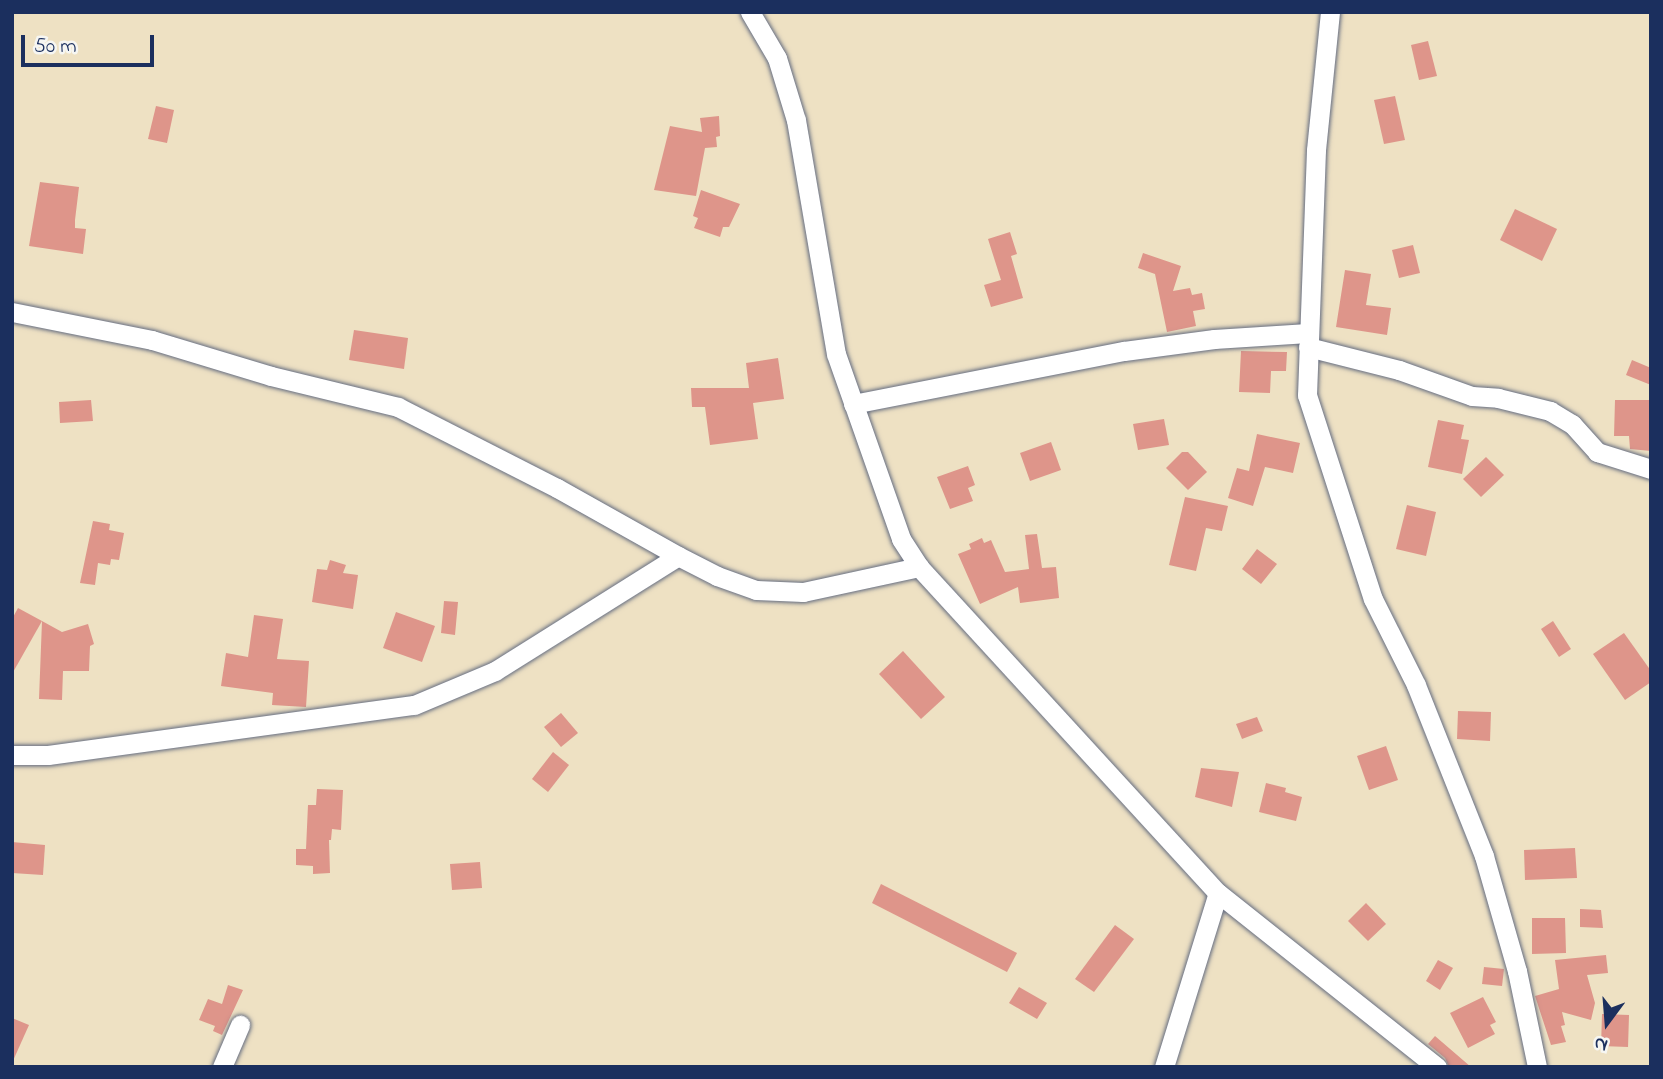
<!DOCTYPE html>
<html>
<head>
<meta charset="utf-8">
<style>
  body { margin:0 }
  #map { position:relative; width:1663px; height:1079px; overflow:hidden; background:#eee1c3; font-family:"Indie Flower",sans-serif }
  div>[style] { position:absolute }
  .building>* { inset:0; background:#de958a }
  .roads { filter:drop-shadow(0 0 2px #656d81) drop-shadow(0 0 2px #656d81) }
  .minor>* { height:19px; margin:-9.5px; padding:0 9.5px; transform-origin:9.5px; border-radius:9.5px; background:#fff }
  span { translate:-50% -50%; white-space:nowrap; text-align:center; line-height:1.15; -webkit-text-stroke:7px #f6f6f2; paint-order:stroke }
  .frame { position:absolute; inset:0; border:14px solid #1b2f5e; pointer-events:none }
  .north { position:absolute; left:1572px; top:988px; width:70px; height:70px; -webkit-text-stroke:5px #f6f6f2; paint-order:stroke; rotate:196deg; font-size:19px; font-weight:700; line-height:28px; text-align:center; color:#1b2f5e }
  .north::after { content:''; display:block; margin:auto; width:24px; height:32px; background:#1b2f5e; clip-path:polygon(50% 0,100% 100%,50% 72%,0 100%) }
  .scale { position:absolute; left:21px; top:35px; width:133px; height:32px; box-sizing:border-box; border:4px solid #1b2f5e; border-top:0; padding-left:9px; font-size:21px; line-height:24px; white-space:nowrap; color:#1b2f5e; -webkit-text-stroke:5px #f6f6f2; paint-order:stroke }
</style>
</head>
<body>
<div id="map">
  <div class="building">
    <i style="clip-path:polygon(1428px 41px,1437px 76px,1419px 80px,1411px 45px)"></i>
    <i style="clip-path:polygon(1395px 96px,1405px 140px,1384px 144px,1374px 100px)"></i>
    <i style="clip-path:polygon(156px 106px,174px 110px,167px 143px,148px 139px)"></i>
    <i style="clip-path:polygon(719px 116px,720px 136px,716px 137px,717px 147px,705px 148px,696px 196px,654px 190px,670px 126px,702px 132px,700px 118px)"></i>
    <i style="clip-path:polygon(40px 182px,79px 187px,75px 220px,75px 228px,86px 229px,83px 254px,29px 246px)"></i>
    <i style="clip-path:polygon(701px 190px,740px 204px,729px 227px,723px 227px,720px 237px,694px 228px,698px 218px,693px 216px)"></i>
    <i style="clip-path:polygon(1515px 209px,1557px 229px,1542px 261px,1500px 240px)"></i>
    <i style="clip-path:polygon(1010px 232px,1017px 254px,1011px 256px,1023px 298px,991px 307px,984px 285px,1001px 280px,988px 239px)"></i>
    <i style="clip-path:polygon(1413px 245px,1420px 273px,1399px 278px,1392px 250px)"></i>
    <i style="clip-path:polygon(1143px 253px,1181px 266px,1173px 291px,1190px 288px,1192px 295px,1202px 293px,1205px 309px,1193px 311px,1196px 326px,1167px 332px,1155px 274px,1138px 268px)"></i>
    <i style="clip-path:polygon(1345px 270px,1371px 274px,1366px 305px,1391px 308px,1387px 335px,1336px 327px)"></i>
    <i style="clip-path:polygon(354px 330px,408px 338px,404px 369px,349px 360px)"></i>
    <i style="clip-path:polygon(1241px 351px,1287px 352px,1286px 371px,1271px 371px,1270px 393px,1239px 392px)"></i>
    <i style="clip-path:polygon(778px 358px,784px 399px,753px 403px,758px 439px,710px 445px,705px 407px,692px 407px,691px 388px,749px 388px,746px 363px)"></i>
    <i style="clip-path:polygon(1632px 360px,1651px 368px,1651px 385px,1626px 375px)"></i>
    <i style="clip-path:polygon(91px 400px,93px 421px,60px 423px,59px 402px)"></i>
    <i style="clip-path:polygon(1615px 400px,1651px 400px,1651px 451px,1630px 449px,1629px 436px,1614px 436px)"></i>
    <i style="clip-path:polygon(1164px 419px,1169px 445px,1138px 450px,1133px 424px)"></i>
    <i style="clip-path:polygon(1438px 420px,1464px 425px,1461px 439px,1469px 440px,1462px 474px,1428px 467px)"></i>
    <i style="clip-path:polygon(1257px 434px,1300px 443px,1293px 473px,1265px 467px,1253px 506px,1228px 498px,1237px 468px,1249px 471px)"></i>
    <i style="clip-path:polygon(1051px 442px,1061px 470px,1030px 481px,1020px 453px)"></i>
    <i style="clip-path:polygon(1182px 452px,1188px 452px,1207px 472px,1188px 490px,1166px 468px)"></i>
    <i style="clip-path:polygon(1486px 457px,1504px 475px,1481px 497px,1463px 479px)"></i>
    <i style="clip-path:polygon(968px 466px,975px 485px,968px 488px,973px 501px,950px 509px,937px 477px)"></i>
    <i style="clip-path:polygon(1185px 497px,1228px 506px,1222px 531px,1206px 528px,1196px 571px,1169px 565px)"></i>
    <i style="clip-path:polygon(1407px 505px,1436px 512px,1426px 556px,1396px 549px)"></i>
    <i style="clip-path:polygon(93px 521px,110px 524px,109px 530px,124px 533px,119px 560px,111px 559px,110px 565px,98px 563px,95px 585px,80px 583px)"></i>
    <i style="clip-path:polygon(1037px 534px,1042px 568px,1056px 567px,1059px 598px,1020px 603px,1018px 587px,980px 604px,958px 554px,971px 549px,969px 544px,982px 538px,984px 543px,991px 540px,1005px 572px,1029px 569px,1025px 535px)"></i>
    <i style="clip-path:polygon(1257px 549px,1277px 564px,1261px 584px,1242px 569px)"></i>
    <i style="clip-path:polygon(330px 560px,346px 565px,343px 573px,358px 575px,353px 609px,312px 602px,317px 569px,327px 570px)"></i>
    <i style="clip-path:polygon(444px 601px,458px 602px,455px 635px,441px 633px)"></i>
    <i style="clip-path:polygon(18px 608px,42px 621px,12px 674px,12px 619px)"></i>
    <i style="clip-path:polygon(396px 612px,435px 626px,422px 662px,383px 648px)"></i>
    <i style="clip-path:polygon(254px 615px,283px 619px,277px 659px,309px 661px,306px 707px,272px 705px,273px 693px,221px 686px,226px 653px,248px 657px)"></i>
    <i style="clip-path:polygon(42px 621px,62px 632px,88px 624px,94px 644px,90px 646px,89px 671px,63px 671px,62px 700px,39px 699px)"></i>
    <i style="clip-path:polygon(1553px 621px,1571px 649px,1559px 657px,1541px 629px)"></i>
    <i style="clip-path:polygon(1624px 633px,1651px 671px,1651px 682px,1625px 700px,1593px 654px)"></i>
    <i style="clip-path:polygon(903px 651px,945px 697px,921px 719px,879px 674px)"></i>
    <i style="clip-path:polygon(1458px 711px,1491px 712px,1490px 741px,1457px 739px)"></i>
    <i style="clip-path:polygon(561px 713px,578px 733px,561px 747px,544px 727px)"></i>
    <i style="clip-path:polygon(1257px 717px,1263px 731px,1242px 739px,1236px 724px)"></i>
    <i style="clip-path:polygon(1386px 746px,1398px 780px,1369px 790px,1357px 756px)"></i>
    <i style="clip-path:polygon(553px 752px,569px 765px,548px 792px,532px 779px)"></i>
    <i style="clip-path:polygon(1201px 768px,1239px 772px,1232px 807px,1195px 797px)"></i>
    <i style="clip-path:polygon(1266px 783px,1286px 788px,1285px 792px,1302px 797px,1296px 821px,1259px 812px)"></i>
    <i style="clip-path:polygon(317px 789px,343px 790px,341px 830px,332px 829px,331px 840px,329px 840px,330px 873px,313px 874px,313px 866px,296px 865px,296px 849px,306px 849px,308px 805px,316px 805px)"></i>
    <i style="clip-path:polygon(12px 842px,45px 845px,43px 875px,12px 873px)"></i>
    <i style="clip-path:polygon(1575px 848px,1577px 878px,1525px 880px,1524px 850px)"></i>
    <i style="clip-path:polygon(480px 862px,482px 888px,452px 890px,450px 864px)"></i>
    <i style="clip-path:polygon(881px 884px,1017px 953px,1007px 972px,872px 903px)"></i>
    <i style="clip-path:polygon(1366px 903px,1386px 924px,1368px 941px,1348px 921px)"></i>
    <i style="clip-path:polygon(1580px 909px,1601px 910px,1603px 928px,1580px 927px)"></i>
    <i style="clip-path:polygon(1532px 918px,1565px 918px,1566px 953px,1532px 954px)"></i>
    <i style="clip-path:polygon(1115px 925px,1134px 939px,1094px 992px,1075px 979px)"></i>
    <i style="clip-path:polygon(1606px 955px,1608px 973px,1587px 975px,1595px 1003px,1591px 1020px,1562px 1012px,1565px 1025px,1561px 1026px,1566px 1042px,1551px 1045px,1535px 996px,1559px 989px,1555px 960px)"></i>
    <i style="clip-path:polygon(1438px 960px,1453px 968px,1440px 990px,1426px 981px)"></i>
    <i style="clip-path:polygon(1484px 967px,1504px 969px,1502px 986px,1482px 984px)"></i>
    <i style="clip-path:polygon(228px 985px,243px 990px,222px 1035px,213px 1031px,215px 1026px,199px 1020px,208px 999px,222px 1004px)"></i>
    <i style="clip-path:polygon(1019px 987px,1047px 1003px,1037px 1019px,1009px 1003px)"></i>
    <i style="clip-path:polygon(1483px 997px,1496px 1022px,1490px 1025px,1495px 1034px,1468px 1048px,1450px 1013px)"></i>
    <i style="clip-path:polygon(1602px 1014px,1629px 1015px,1628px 1047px,1601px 1046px)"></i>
    <i style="clip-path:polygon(12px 1018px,29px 1025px,12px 1063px)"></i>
    <i style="clip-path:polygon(1435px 1036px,1471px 1067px,1449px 1067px,1445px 1058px,1428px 1044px)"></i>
  </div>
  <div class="roads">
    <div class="minor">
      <i style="left:750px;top:12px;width:53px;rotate:59.6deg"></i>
      <i style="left:777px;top:58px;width:65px;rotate:73deg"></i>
      <i style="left:796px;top:120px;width:237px;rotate:80.3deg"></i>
      <i style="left:836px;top:354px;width:196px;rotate:70.6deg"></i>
      <i style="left:901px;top:539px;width:33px;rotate:57deg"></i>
      <i style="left:919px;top:567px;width:442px;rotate:47.5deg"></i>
      <i style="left:1218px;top:893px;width:280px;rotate:38.5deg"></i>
      <i style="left:1330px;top:12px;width:139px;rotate:95.8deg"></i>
      <i style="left:1316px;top:150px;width:245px;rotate:92.1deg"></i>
      <i style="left:1307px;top:395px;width:214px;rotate:72.1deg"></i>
      <i style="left:1373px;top:599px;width:96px;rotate:63.4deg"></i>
      <i style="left:1416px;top:685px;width:184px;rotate:68.3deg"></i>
      <i style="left:1484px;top:856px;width:120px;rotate:74deg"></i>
      <i style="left:1517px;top:971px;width:98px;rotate:78.2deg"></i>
      <i style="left:12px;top:312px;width:143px;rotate:11.3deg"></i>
      <i style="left:152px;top:340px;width:124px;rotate:16.8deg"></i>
      <i style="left:271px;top:376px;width:131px;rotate:13.7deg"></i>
      <i style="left:398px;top:407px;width:178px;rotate:27deg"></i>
      <i style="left:557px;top:488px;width:139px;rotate:29.3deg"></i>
      <i style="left:678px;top:556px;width:44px;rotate:27.1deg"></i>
      <i style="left:717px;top:576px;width:41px;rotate:19.7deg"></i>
      <i style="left:756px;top:590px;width:47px;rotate:2.4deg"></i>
      <i style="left:803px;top:592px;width:119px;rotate:-12.2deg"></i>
      <i style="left:1308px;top:347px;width:94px;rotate:14.2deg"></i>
      <i style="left:1399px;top:370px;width:77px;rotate:19.6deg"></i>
      <i style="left:1472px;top:396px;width:26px;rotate:4deg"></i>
      <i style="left:1498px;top:398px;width:54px;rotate:14deg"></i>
      <i style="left:1550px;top:411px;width:26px;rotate:31deg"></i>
      <i style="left:1572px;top:424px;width:38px;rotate:48deg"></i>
      <i style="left:1597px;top:452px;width:57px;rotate:17.5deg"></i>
      <i style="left:853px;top:404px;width:276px;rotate:-11.1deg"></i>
      <i style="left:1124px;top:351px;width:91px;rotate:-7.6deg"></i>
      <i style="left:1214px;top:339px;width:94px;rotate:-3.7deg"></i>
      <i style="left:12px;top:755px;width:36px"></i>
      <i style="left:48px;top:755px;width:369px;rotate:-7.8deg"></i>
      <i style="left:414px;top:705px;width:88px;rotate:-22.8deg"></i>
      <i style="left:495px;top:671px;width:216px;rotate:-32.1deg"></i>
      <i style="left:222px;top:1067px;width:46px;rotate:-66.8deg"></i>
      <i style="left:1164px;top:1067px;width:182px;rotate:-72.8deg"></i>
    </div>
  </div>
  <div class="frame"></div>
  <div class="north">N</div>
  <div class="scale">50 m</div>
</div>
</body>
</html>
